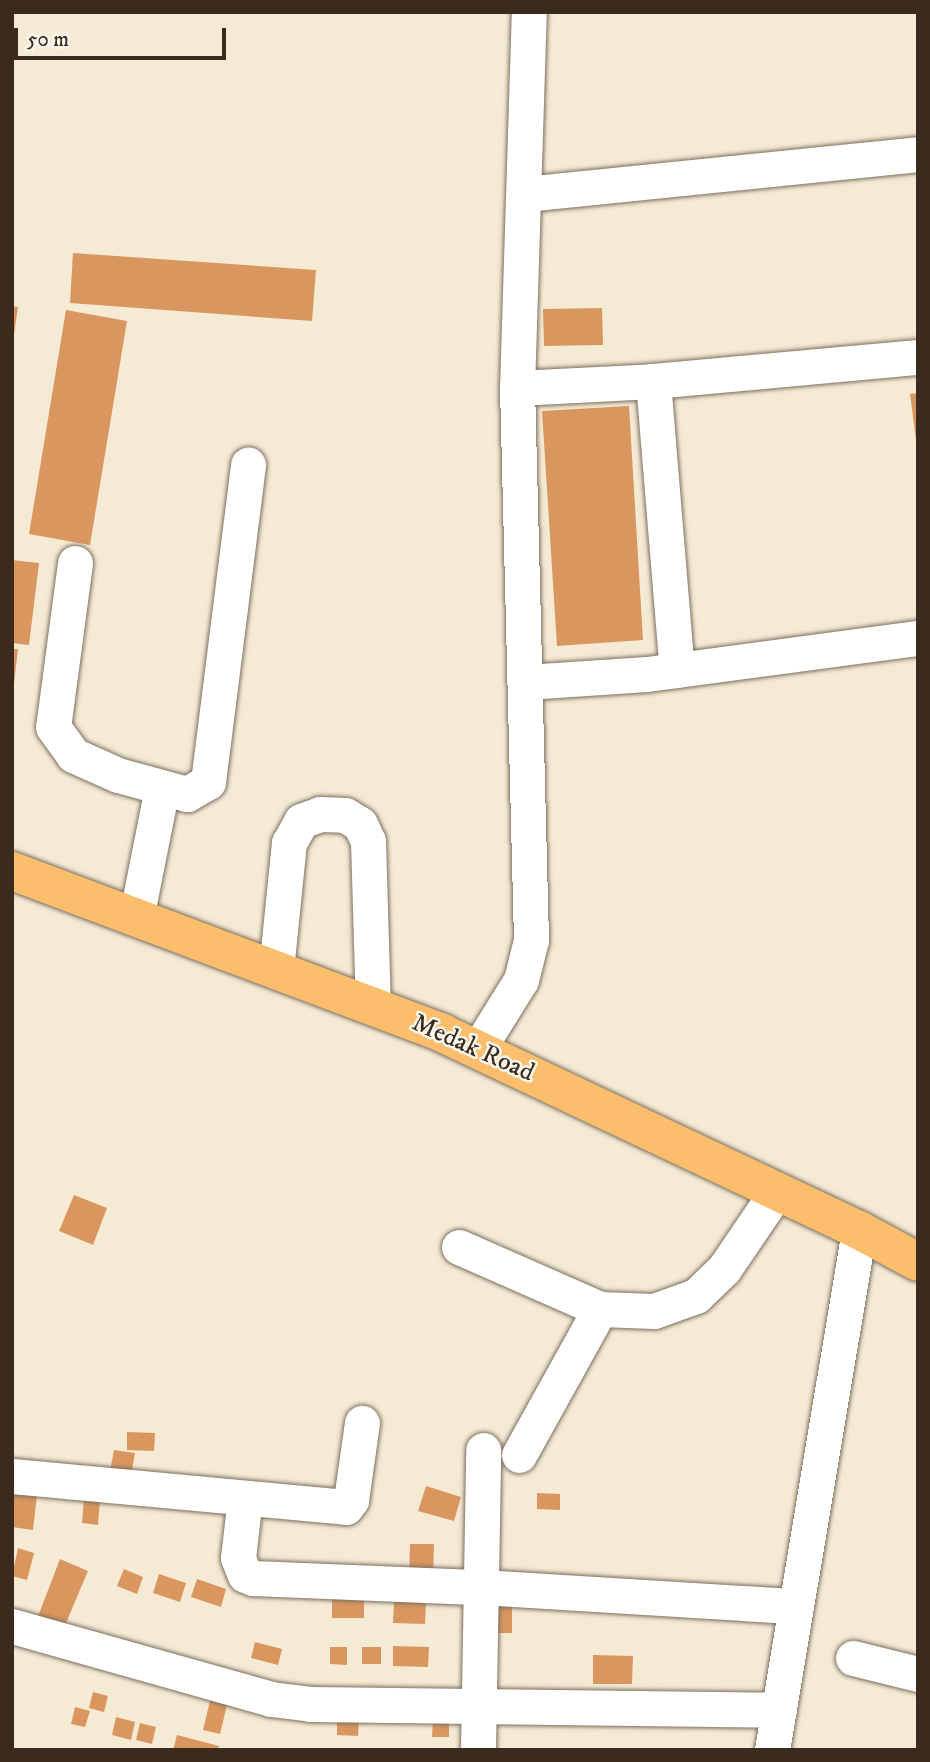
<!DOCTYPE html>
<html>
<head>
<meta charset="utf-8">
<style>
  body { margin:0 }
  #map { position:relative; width:930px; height:1762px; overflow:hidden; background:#f5ebd5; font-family:"IM FELL DW Pica",serif }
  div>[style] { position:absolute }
  .building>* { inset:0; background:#d9975f }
  .roads { filter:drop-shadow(0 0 2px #7c6e5e) drop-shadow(0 0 2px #7c6e5e) }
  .minor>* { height:35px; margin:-17.5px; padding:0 17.5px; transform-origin:17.5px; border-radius:17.5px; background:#fff }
  .major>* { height:38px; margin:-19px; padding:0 19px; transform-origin:19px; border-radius:19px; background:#fabe6d }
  span { translate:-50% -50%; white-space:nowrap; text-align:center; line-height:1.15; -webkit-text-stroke:5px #fbf7ec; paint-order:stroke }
  .street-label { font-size:26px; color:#3b2a1e }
  .frame { position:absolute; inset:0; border:14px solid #3b2a1e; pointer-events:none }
  .scale { position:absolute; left:14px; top:28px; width:212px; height:32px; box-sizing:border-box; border:4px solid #3b2a1e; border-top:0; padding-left:9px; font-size:21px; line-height:24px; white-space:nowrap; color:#3b2a1e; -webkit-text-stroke:5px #fbf7ec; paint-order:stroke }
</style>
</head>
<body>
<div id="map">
  <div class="building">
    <i style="clip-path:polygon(73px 253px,316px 270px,312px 321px,70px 303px)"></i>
    <i style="clip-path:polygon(12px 306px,18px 307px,14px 335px,12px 335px)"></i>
    <i style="clip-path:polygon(602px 308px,603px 345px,544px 346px,543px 309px)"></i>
    <i style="clip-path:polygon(66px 310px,127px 321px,90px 545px,29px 534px)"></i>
    <i style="clip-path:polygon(918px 393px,918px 440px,916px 440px,910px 394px)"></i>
    <i style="clip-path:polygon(629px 406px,643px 640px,557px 646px,542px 411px)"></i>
    <i style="clip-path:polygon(12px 560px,39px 563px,29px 645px,12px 643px)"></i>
    <i style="clip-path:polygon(12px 649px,18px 649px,14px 684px,12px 684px)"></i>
    <i style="clip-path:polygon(74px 1195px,107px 1208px,93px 1245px,59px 1231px)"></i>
    <i style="clip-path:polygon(127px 1432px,155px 1433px,154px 1451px,127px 1450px)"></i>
    <i style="clip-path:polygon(114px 1450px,135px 1453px,130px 1481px,109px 1477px)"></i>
    <i style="clip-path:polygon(426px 1486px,461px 1497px,454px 1521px,418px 1511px)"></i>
    <i style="clip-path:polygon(14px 1492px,37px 1495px,33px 1530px,12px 1527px)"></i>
    <i style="clip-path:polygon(537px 1493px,560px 1494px,560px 1510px,537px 1509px)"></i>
    <i style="clip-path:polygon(84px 1498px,100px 1500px,98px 1525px,82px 1523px)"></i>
    <i style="clip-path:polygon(410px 1544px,434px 1544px,433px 1579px,409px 1578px)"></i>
    <i style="clip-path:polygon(18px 1548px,34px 1553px,27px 1580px,12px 1576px)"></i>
    <i style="clip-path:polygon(60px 1559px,88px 1571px,63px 1630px,37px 1619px)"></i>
    <i style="clip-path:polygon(124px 1569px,143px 1577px,137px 1594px,117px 1586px)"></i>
    <i style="clip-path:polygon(159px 1574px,186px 1583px,180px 1602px,153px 1593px)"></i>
    <i style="clip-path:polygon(197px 1579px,226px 1589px,221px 1607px,191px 1597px)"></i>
    <i style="clip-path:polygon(332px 1598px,364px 1600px,364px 1618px,332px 1618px)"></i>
    <i style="clip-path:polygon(394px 1600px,426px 1600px,425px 1624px,393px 1623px)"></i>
    <i style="clip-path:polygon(492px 1601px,512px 1601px,512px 1633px,491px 1633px)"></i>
    <i style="clip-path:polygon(255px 1642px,282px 1649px,278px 1665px,251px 1658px)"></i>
    <i style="clip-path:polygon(393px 1646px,429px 1647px,428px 1667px,393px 1666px)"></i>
    <i style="clip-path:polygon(330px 1647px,347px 1647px,347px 1665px,330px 1664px)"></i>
    <i style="clip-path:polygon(362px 1647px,381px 1647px,381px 1664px,362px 1664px)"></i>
    <i style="clip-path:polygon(593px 1655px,633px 1656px,632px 1684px,593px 1684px)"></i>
    <i style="clip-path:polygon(93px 1692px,108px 1696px,104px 1712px,89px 1708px)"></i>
    <i style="clip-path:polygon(210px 1701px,227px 1705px,220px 1734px,203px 1730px)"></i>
    <i style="clip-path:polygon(75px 1707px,90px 1711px,85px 1727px,71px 1724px)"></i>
    <i style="clip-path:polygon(337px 1716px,359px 1717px,358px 1736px,337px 1735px)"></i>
    <i style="clip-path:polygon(116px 1717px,135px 1722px,131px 1740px,112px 1735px)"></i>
    <i style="clip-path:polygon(433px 1719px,449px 1719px,449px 1737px,432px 1737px)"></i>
    <i style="clip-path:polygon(140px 1723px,156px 1727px,152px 1744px,136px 1740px)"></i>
    <i style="clip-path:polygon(177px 1735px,219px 1746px,218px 1750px,173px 1750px)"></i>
  </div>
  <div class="roads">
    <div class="minor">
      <i style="left:525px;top:194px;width:395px;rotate:-5.8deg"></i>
      <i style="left:653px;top:381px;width:290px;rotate:85.3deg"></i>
      <i style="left:517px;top:388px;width:376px;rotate:-88.2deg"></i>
      <i style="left:75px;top:563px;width:165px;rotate:97.6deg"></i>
      <i style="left:53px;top:727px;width:34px;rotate:54deg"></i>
      <i style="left:73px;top:755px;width:49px;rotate:24deg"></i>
      <i style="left:118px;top:775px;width:72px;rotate:15.4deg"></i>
      <i style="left:187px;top:794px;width:24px;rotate:-30deg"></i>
      <i style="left:208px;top:782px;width:320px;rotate:-82.8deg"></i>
      <i style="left:526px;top:682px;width:121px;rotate:-3.8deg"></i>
      <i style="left:647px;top:674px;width:273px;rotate:-7.6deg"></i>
      <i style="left:136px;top:918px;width:133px;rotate:-78.7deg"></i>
      <i style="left:276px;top:970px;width:128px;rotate:-84.2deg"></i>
      <i style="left:289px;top:843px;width:25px;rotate:-61deg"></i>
      <i style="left:301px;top:821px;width:20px;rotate:-20deg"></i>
      <i style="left:320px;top:814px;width:25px;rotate:2deg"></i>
      <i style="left:345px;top:815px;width:17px;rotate:31deg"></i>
      <i style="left:360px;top:824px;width:19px;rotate:65deg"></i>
      <i style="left:368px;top:841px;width:164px;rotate:88.3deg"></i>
      <i style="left:478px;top:1049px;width:81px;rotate:-58.1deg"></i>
      <i style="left:521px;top:980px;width:41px;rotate:-76deg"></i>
      <i style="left:531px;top:940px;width:552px;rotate:-91.45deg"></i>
      <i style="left:517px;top:388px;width:136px;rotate:-2.9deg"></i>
      <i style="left:653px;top:381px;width:266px;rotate:-5.2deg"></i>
      <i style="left:459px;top:1247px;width:154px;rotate:23.7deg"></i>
      <i style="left:600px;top:1309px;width:54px;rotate:2.1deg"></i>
      <i style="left:654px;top:1311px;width:45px;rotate:-19.7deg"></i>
      <i style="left:696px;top:1296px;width:39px;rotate:-44deg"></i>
      <i style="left:724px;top:1269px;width:94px;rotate:-55.8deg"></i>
      <i style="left:519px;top:1455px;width:167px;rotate:-61deg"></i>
      <i style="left:12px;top:1476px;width:335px;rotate:5.3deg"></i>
      <i style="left:346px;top:1507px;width:9px;rotate:-54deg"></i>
      <i style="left:351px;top:1500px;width:78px;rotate:-81.9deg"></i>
      <i style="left:245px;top:1498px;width:60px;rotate:96.7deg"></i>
      <i style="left:238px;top:1558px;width:18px;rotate:68deg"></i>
      <i style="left:245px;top:1575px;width:9px;rotate:21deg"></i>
      <i style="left:253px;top:1578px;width:228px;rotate:2.3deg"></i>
      <i style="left:481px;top:1587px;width:315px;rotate:3.5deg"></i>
      <i style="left:12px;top:1626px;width:269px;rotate:15.7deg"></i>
      <i style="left:271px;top:1699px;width:39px;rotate:7deg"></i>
      <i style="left:310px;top:1704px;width:469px;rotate:0.7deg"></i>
      <i style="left:853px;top:1658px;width:67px;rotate:13.8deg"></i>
      <i style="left:478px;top:1750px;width:300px;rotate:-89deg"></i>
      <i style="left:772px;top:1750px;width:527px;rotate:-80.5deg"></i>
    </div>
    <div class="major">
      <i style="left:12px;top:871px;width:460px;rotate:20.6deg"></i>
      <i style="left:442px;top:1033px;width:461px;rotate:25.3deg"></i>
      <i style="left:859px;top:1230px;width:67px;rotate:28.5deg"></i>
    </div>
  </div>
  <div class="street-label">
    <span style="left:473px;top:1048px;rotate:24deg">Medak Road</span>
  </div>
  <div class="frame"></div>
  <div class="scale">50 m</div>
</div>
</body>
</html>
